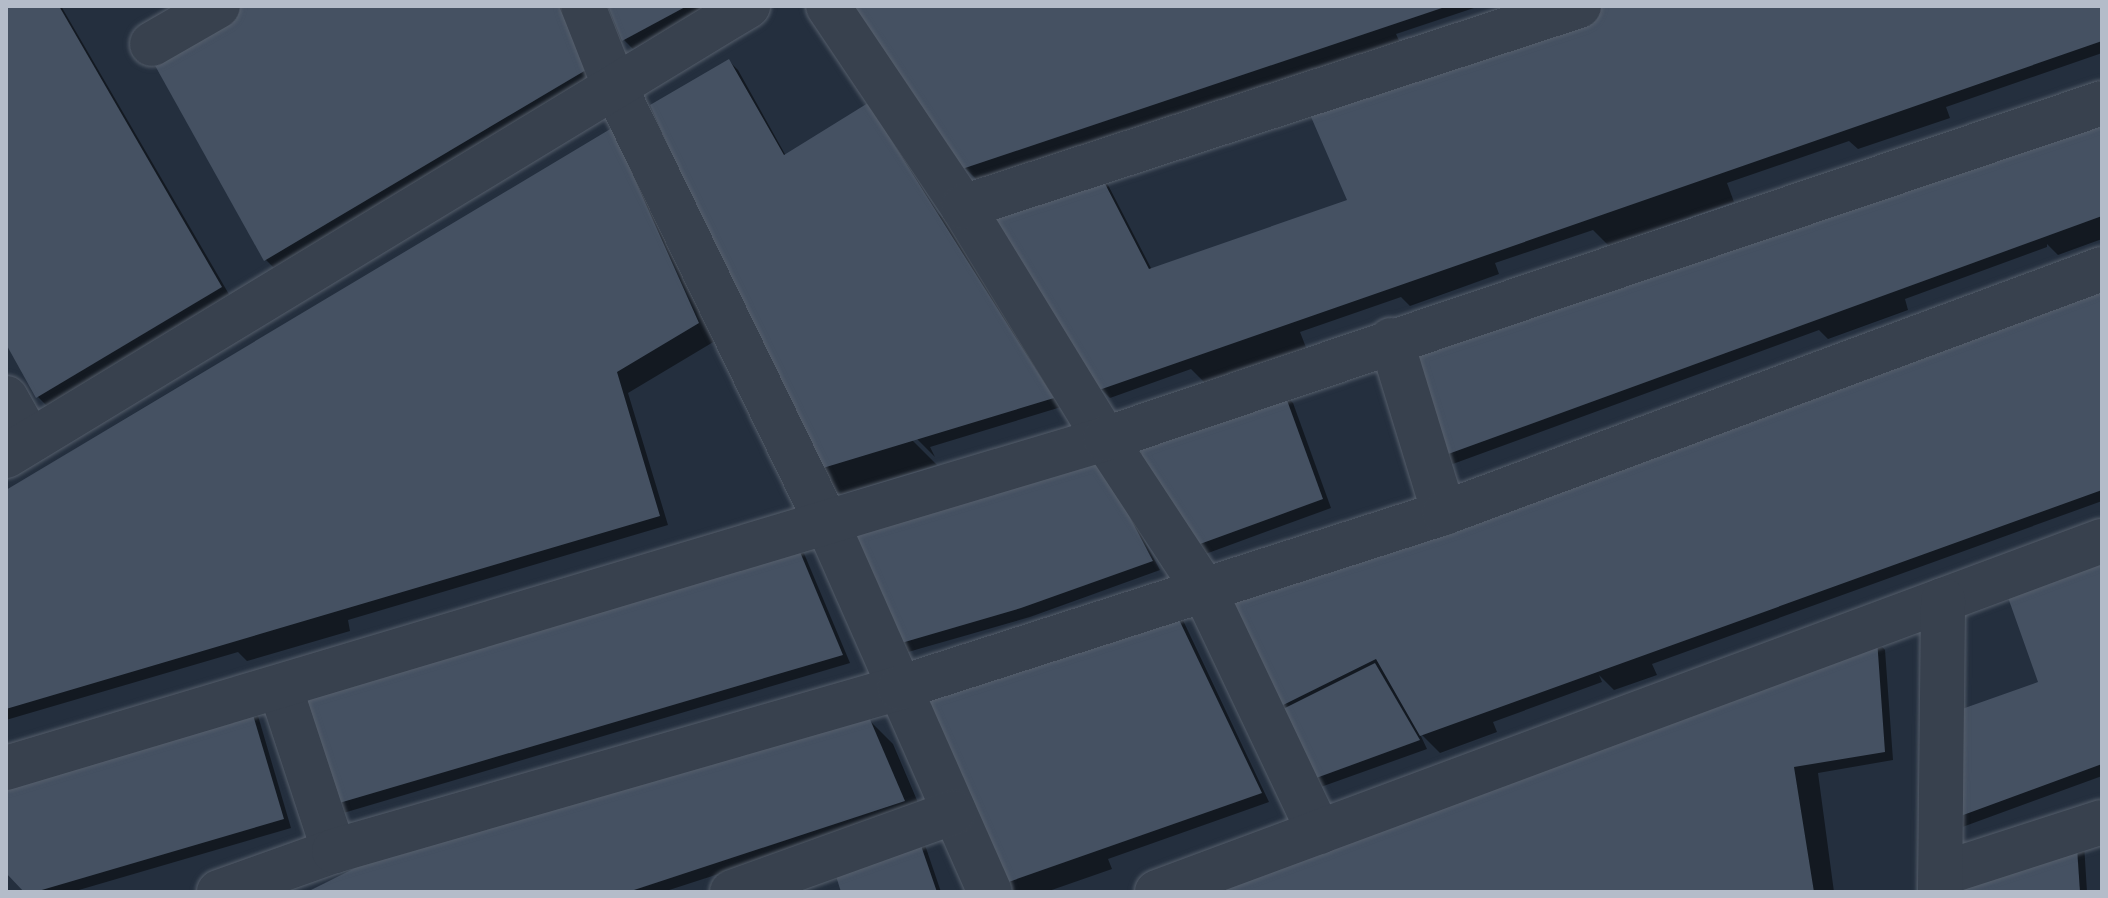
<!DOCTYPE html>
<html>
<head>
<meta charset="utf-8">
<style>
  body { margin:0 }
  #map { position:relative; width:2108px; height:898px; overflow:hidden; background:#242f3e; font-family:"Nunito Sans",sans-serif }
  div>[style] { position:absolute }
  .shadow>* { inset:0; background:#0007 }
  .building>* { inset:0; background:#455162 }
  .roads { filter:drop-shadow(0 0 2px #565f6c) drop-shadow(0 0 2px #565f6c) }
  .minor>* { height:44px; margin:-22px; padding:0 22px; transform-origin:22px; border-radius:22px; background:#38414e }
  span { translate:-50% -50%; white-space:nowrap; text-align:center; line-height:1.15; -webkit-text-stroke:7px #1d2633; paint-order:stroke }
  .frame { position:absolute; inset:0; border:8px solid #b4bcc9; pointer-events:none }
</style>
</head>
<body>
<div id="map">
  <div class="shadow">
    <i style="clip-path:polygon(6px 6px,61px 6px,230px 296px,47px 406px,38px 397px,6px 340px)"></i>
    <i style="clip-path:polygon(240px 6px,568px 6px,602px 88px,275px 269px,266px 260px,151px 54px)"></i>
    <i style="clip-path:polygon(611px 6px,712px 6px,633px 49px,624px 40px)"></i>
    <i style="clip-path:polygon(856px 6px,1480px 6px,1396px 34px,1401px 45px,982px 185px,964px 167px)"></i>
    <i style="clip-path:polygon(2102px 6px,2102px 53px,1946px 107px,1950px 118px,1858px 149px,1849px 141px,1727px 183px,1734px 202px,1609px 246px,1593px 230px,1495px 263px,1499px 274px,1410px 306px,1401px 297px,1300px 332px,1307px 350px,1207px 385px,1191px 369px,1110px 398px,1101px 389px,992px 210px,1107px 183px,1152px 270px)"></i>
    <i style="clip-path:polygon(729px 61px,738px 70px,786px 156px,876px 115px,938px 213px,954px 229px,1061px 407px,930px 447px,935px 457px,910px 432px,907px 435px,937px 465px,839px 495px,815px 470px)"></i>
    <i style="clip-path:polygon(2102px 107px,2102px 239px,2058px 255px,2047px 244px,2047px 247px,1905px 299px,1908px 310px,1828px 339px,1819px 330px,1450px 465px,1441px 456px)"></i>
    <i style="clip-path:polygon(620px 139px,715px 341px,628px 393px,668px 525px,348px 620px,350px 631px,247px 661px,238px 652px,6px 720px,6px 492px)"></i>
    <i style="clip-path:polygon(2102px 270px,2102px 501px,1652px 664px,1657px 675px,1614px 690px,1599px 675px,1602px 682px,1493px 722px,1497px 732px,1440px 753px,1419px 732px,1427px 749px,1318px 788px,1275px 709px)"></i>
    <i style="clip-path:polygon(1284px 394px,1293px 403px,1331px 508px,1200px 556px,1145px 466px)"></i>
    <i style="clip-path:polygon(1103px 463px,1160px 570px,1030px 617px,901px 654px,892px 645px)"></i>
    <i style="clip-path:polygon(803px 551px,850px 663px,323px 819px,314px 810px)"></i>
    <i style="clip-path:polygon(2102px 556px,2102px 776px,1946px 833px,2041px 683px)"></i>
    <i style="clip-path:polygon(1180px 614px,1269px 802px,1108px 859px,1112px 869px,1046px 892px,1006px 892px,999px 885px)"></i>
    <i style="clip-path:polygon(1877px 641px,1885px 650px,1893px 760px,1818px 773px,1834px 892px,1194px 892px)"></i>
    <i style="clip-path:polygon(256px 709px,291px 828px,72px 892px,27px 892px,6px 871px)"></i>
    <i style="clip-path:polygon(868px 719px,893px 744px,928px 826px,777px 855px,663px 892px,312px 892px)"></i>
    <i style="clip-path:polygon(2084px 844px,2087px 892px,1942px 892px)"></i>
    <i style="clip-path:polygon(925px 845px,941px 892px,843px 892px,834px 865px)"></i>
  </div>
  <div class="building">
    <i style="clip-path:polygon(6px 6px,59px 6px,222px 287px,36px 398px,6px 344px)"></i>
    <i style="clip-path:polygon(236px 6px,559px 6px,586px 70px,264px 261px,148px 53px)"></i>
    <i style="clip-path:polygon(608px 6px,687px 6px,622px 41px)"></i>
    <i style="clip-path:polygon(854px 6px,1445px 6px,1445px 7px,962px 169px)"></i>
    <i style="clip-path:polygon(1593px 6px,2102px 6px,2102px 41px,1099px 390px,989px 208px,1099px 172px,1149px 269px,1347px 200px,1305px 103px)"></i>
    <i style="clip-path:polygon(729px 59px,784px 155px,868px 103px,1054px 398px,813px 471px,650px 105px)"></i>
    <i style="clip-path:polygon(2102px 105px,2102px 216px,1440px 457px,1402px 353px)"></i>
    <i style="clip-path:polygon(612px 128px,699px 323px,617px 372px,660px 516px,6px 709px,6px 490px)"></i>
    <i style="clip-path:polygon(2102px 267px,2102px 490px,1420px 736px,1376px 659px,1273px 710px,1210px 590px)"></i>
    <i style="clip-path:polygon(1284px 392px,1323px 499px,1189px 548px,1143px 467px,1140px 438px)"></i>
    <i style="clip-path:polygon(1095px 451px,1153px 561px,1021px 608px,891px 646px,838px 524px)"></i>
    <i style="clip-path:polygon(795px 540px,843px 655px,312px 811px,276px 689px)"></i>
    <i style="clip-path:polygon(2102px 554px,2102px 764px,1936px 825px,1928px 721px,2038px 682px,2005px 589px)"></i>
    <i style="clip-path:polygon(1171px 603px,1262px 793px,997px 886px,911px 698px)"></i>
    <i style="clip-path:polygon(1877px 639px,1885px 752px,1794px 767px,1814px 892px,1189px 892px)"></i>
    <i style="clip-path:polygon(1375px 663px,1420px 740px,1308px 781px,1273px 714px)"></i>
    <i style="clip-path:polygon(248px 698px,284px 819px,35px 892px,24px 892px,6px 873px,6px 767px)"></i>
    <i style="clip-path:polygon(869px 717px,905px 801px,628px 892px,307px 892px,371px 860px)"></i>
    <i style="clip-path:polygon(2076px 833px,2080px 892px,1940px 892px)"></i>
    <i style="clip-path:polygon(917px 834px,937px 892px,841px 892px,832px 863px)"></i>
  </div>
  <div class="roads">
    <div class="minor">
      <i style="left:583px;top:6px;width:85px;rotate:68.6deg"></i>
      <i style="left:614px;top:85px;width:489px;rotate:64.1deg"></i>
      <i style="left:828px;top:525px;width:401px;rotate:66.2deg"></i>
      <i style="left:828px;top:6px;width:242px;rotate:56.1deg"></i>
      <i style="left:963px;top:207px;width:272px;rotate:58.5deg"></i>
      <i style="left:1105px;top:439px;width:181px;rotate:56.7deg"></i>
      <i style="left:1204px;top:590px;width:268px;rotate:64.6deg"></i>
      <i style="left:152px;top:44px;width:76px;rotate:-29.9deg"></i>
      <i style="left:963px;top:207px;width:648px;rotate:-18.07deg"></i>
      <i style="left:1391px;top:340px;width:181px;rotate:73deg"></i>
      <i style="left:6px;top:398px;width:49px;rotate:60.8deg"></i>
      <i style="left:6px;top:456px;width:868px;rotate:-31.24deg"></i>
      <i style="left:280px;top:687px;width:173px;rotate:71.8deg"></i>
      <i style="left:6px;top:768px;width:1147px;rotate:-16.67deg"></i>
      <i style="left:1105px;top:439px;width:1052px;rotate:-18.62deg"></i>
      <i style="left:1941px;top:874px;width:169px;rotate:-17.9deg"></i>
      <i style="left:219px;top:892px;width:122px;rotate:-19.6deg"></i>
      <i style="left:334px;top:851px;width:588px;rotate:-16.09deg"></i>
      <i style="left:899px;top:688px;width:572px;rotate:-17.8deg"></i>
      <i style="left:1444px;top:513px;width:702px;rotate:-20.35deg"></i>
      <i style="left:732px;top:892px;width:236px;rotate:-19.8deg"></i>
      <i style="left:1157px;top:892px;width:1008px;rotate:-20.38deg"></i>
      <i style="left:1940px;top:892px;width:292px;rotate:-89.4deg"></i>
    </div>
  </div>
  <div class="frame"></div>
</div>
</body>
</html>
